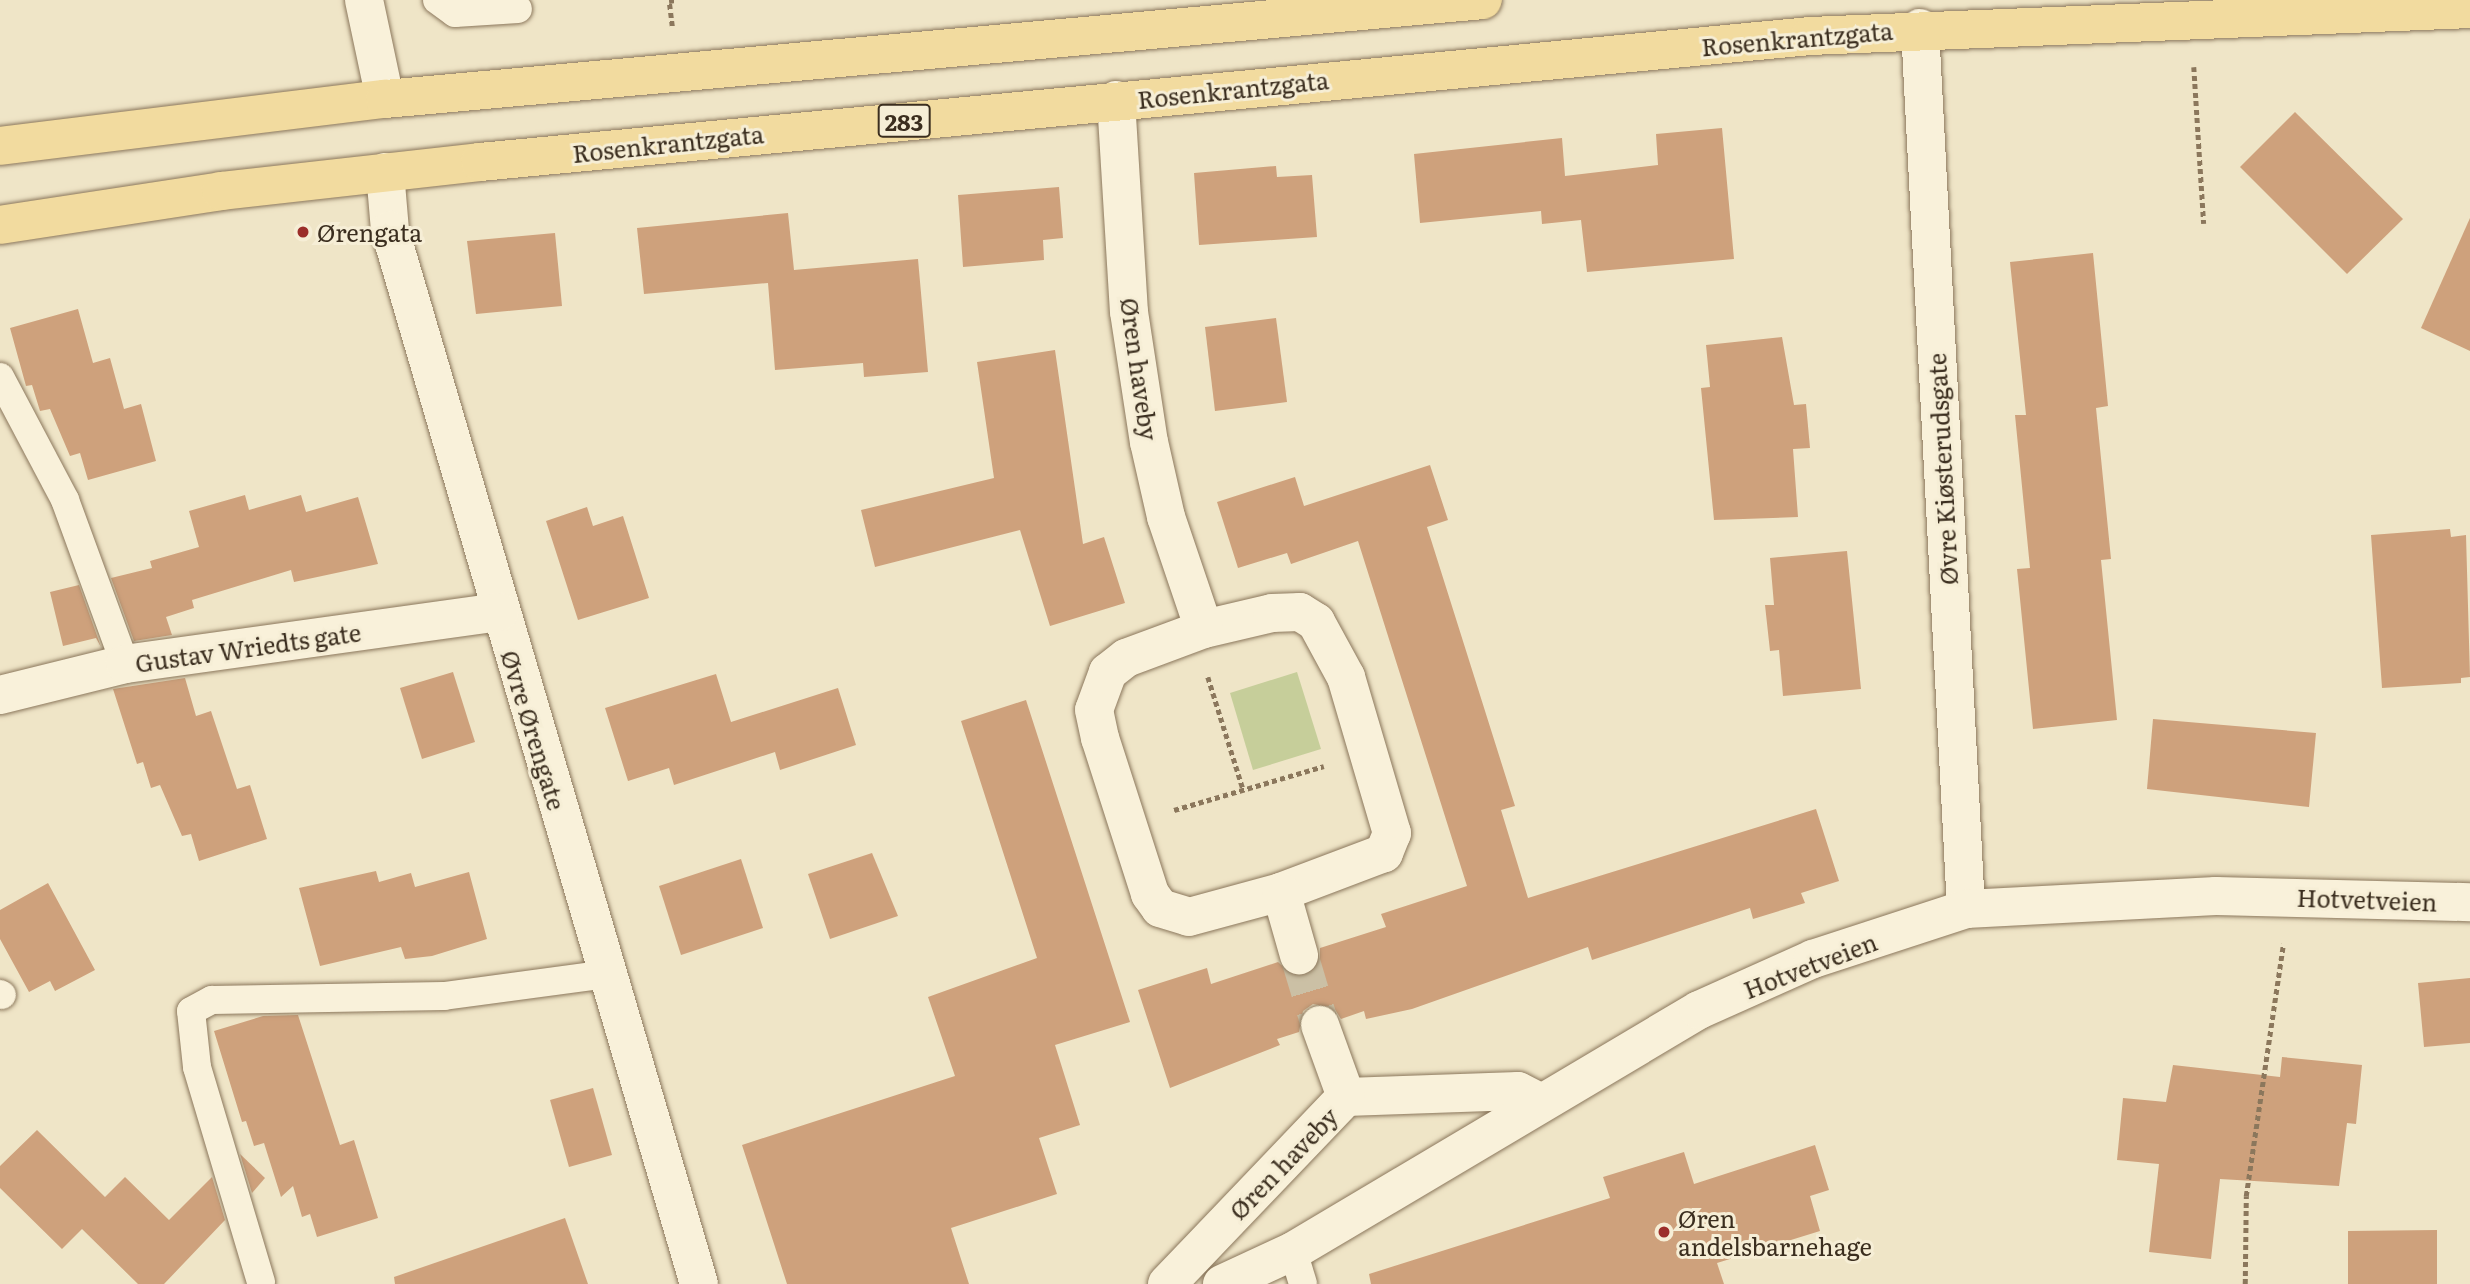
<!DOCTYPE html>
<html>
<head>
<meta charset="utf-8">
<style>
  body { margin:0 }
  #map { position:relative; width:2470px; height:1284px; overflow:hidden; background:#efe5c7; font-family:Literata,serif }
  div>[style] { position:absolute }
  .green>* { inset:0; background:#c6ce9a }
  .building>* { inset:0; background:#cea17c }
  .minor-tunnel>* { height:38px; margin-top:-19px; transform-origin:0; background:repeating-linear-gradient(90deg,#cbc0a5 0 38px,transparent 0 57px) }
  .path>* { height:4.5px; margin-top:-2.25px; transform-origin:0; background:repeating-linear-gradient(90deg,#8b775c 0 5px,transparent 0 8.5px) }
  .roads { filter:drop-shadow(0 0 2px #8b775c) drop-shadow(0 0 2px #8b775c) }
  .service>* { height:28px; margin:-14px; padding:0 14px; transform-origin:14px; border-radius:14px; background:#f9f1da }
  .minor>* { height:38px; margin:-19px; padding:0 19px; transform-origin:19px; border-radius:19px; background:#f9f1da }
  .primary>* { height:38px; margin:-19px; padding:0 19px; transform-origin:19px; border-radius:19px; background:#f2db9f }
  .dots>* { width:19px; height:19px; translate:-50% -50%; box-sizing:border-box; border:4px solid #f6eed6; border-radius:50% }
  span { translate:-50% -50%; white-space:nowrap; text-align:center; line-height:1.15; -webkit-text-stroke:6px #f6eed6; paint-order:stroke }
  .shield-label span { padding:2px 5px; background:#f6eed6; border:2px solid; border-radius:5px; -webkit-text-stroke-width:0 }
  .shield-label { font-size:23px; color:#3b2e1f; font-weight:700 }
  .street-label { font-size:24px; color:#3b2e1f }
  .poi-label { font-size:24px; color:#3b2e1f }
  .left { translate:0 -50%; text-align:left }
</style>
</head>
<body>
<div id="map">
  <div class="green">
    <i style="clip-path:polygon(1297px 672px,1321px 749px,1253px 770px,1230px 693px)"></i>
  </div>
  <div class="building">
    <i style="clip-path:polygon(2295px 112px,2403px 219px,2347px 274px,2240px 167px)"></i>
    <i style="clip-path:polygon(1722px 128px,1734px 259px,1587px 272px,1581px 220px,1542px 224px,1541px 211px,1420px 223px,1414px 154px,1562px 138px,1565px 176px,1658px 165px,1656px 134px)"></i>
    <i style="clip-path:polygon(1276px 166px,1277px 177px,1312px 175px,1317px 237px,1199px 245px,1194px 173px)"></i>
    <i style="clip-path:polygon(1059px 187px,1063px 238px,1043px 240px,1044px 260px,963px 267px,958px 195px)"></i>
    <i style="clip-path:polygon(788px 213px,794px 270px,918px 259px,928px 372px,864px 377px,863px 363px,775px 370px,768px 283px,644px 294px,637px 228px)"></i>
    <i style="clip-path:polygon(2470px 218px,2470px 351px,2421px 328px)"></i>
    <i style="clip-path:polygon(555px 233px,562px 306px,476px 314px,467px 241px)"></i>
    <i style="clip-path:polygon(2093px 253px,2108px 406px,2096px 408px,2111px 559px,2101px 560px,2117px 720px,2033px 729px,2017px 569px,2030px 568px,2015px 415px,2026px 415px,2010px 262px)"></i>
    <i style="clip-path:polygon(78px 309px,93px 363px,110px 358px,124px 409px,141px 404px,156px 461px,88px 480px,80px 453px,70px 456px,50px 409px,40px 411px,32px 385px,26px 386px,10px 328px)"></i>
    <i style="clip-path:polygon(1276px 318px,1287px 402px,1215px 411px,1205px 327px)"></i>
    <i style="clip-path:polygon(1782px 337px,1794px 405px,1806px 404px,1810px 448px,1793px 449px,1798px 517px,1714px 520px,1701px 388px,1710px 387px,1706px 345px)"></i>
    <i style="clip-path:polygon(1055px 350px,1083px 544px,1104px 537px,1125px 603px,1050px 626px,1020px 530px,875px 567px,861px 510px,994px 478px,977px 362px)"></i>
    <i style="clip-path:polygon(1430px 465px,1448px 520px,1427px 527px,1515px 806px,1501px 810px,1528px 898px,1816px 809px,1839px 881px,1801px 893px,1805px 903px,1753px 919px,1750px 908px,1592px 960px,1588px 947px,1412px 1009px,1366px 1019px,1364px 1011px,1341px 1019px,1334px 1008px,1313px 1004px,1303px 1011px,1299px 1032px,1277px 1039px,1280px 1045px,1170px 1088px,1138px 990px,1207px 968px,1211px 984px,1278px 962px,1293px 976px,1306px 976px,1320px 961px,1320px 948px,1386px 927px,1381px 914px,1467px 886px,1358px 541px,1291px 564px,1287px 553px,1238px 568px,1217px 502px,1295px 477px,1304px 506px)"></i>
    <i style="clip-path:polygon(245px 495px,249px 510px,301px 495px,306px 512px,358px 497px,378px 564px,294px 582px,291px 570px,192px 600px,194px 608px,166px 617px,172px 635px,134px 641px,111px 578px,152px 568px,150px 561px,199px 547px,189px 511px)"></i>
    <i style="clip-path:polygon(587px 507px,593px 526px,623px 516px,649px 598px,578px 620px,546px 521px)"></i>
    <i style="clip-path:polygon(2450px 529px,2451px 537px,2466px 535px,2470px 677px,2461px 678px,2461px 683px,2382px 688px,2371px 535px)"></i>
    <i style="clip-path:polygon(1847px 551px,1861px 689px,1783px 696px,1779px 650px,1770px 651px,1765px 605px,1774px 605px,1770px 558px)"></i>
    <i style="clip-path:polygon(79px 585px,101px 647px,96px 638px,63px 646px,50px 592px)"></i>
    <i style="clip-path:polygon(453px 672px,475px 742px,422px 759px,400px 688px)"></i>
    <i style="clip-path:polygon(716px 674px,731px 722px,838px 688px,856px 745px,780px 770px,775px 752px,674px 785px,669px 768px,628px 781px,605px 708px)"></i>
    <i style="clip-path:polygon(185px 678px,196px 716px,211px 711px,237px 789px,250px 785px,267px 839px,199px 861px,191px 834px,182px 836px,160px 785px,151px 788px,143px 762px,137px 764px,113px 689px)"></i>
    <i style="clip-path:polygon(1026px 700px,1130px 1022px,1055px 1045px,1080px 1125px,1039px 1138px,1057px 1194px,951px 1228px,969px 1284px,787px 1284px,742px 1145px,955px 1076px,928px 997px,1037px 958px,961px 721px)"></i>
    <i style="clip-path:polygon(2153px 719px,2316px 733px,2309px 807px,2147px 789px)"></i>
    <i style="clip-path:polygon(872px 853px,898px 916px,830px 939px,808px 874px)"></i>
    <i style="clip-path:polygon(741px 859px,763px 928px,681px 955px,659px 886px)"></i>
    <i style="clip-path:polygon(376px 871px,379px 882px,411px 873px,415px 887px,469px 872px,487px 939px,432px 956px,405px 959px,401px 947px,320px 966px,299px 888px)"></i>
    <i style="clip-path:polygon(48px 883px,95px 970px,55px 991px,50px 981px,29px 992px,0 939px,0 910px)"></i>
    <i style="clip-path:polygon(2470px 978px,2470px 1043px,2424px 1047px,2418px 983px)"></i>
    <i style="clip-path:polygon(298px 1015px,340px 1145px,354px 1140px,378px 1218px,317px 1237px,310px 1214px,302px 1217px,293px 1186px,281px 1197px,264px 1143px,254px 1146px,246px 1121px,242px 1122px,214px 1031px,263px 1016px)"></i>
    <i style="clip-path:polygon(2282px 1057px,2362px 1065px,2356px 1124px,2347px 1123px,2339px 1186px,2220px 1179px,2211px 1259px,2149px 1252px,2159px 1164px,2117px 1160px,2123px 1098px,2166px 1102px,2173px 1065px,2280px 1077px)"></i>
    <i style="clip-path:polygon(593px 1088px,612px 1155px,569px 1167px,550px 1100px)"></i>
    <i style="clip-path:polygon(37px 1130px,105px 1197px,125px 1177px,169px 1220px,212px 1177px,225px 1220px,164px 1284px,138px 1284px,82px 1229px,62px 1249px,0 1188px,0 1166px)"></i>
    <i style="clip-path:polygon(1815px 1145px,1829px 1190px,1810px 1196px,1820px 1231px,1717px 1263px,1724px 1284px,1371px 1284px,1369px 1274px,1610px 1198px,1603px 1177px,1684px 1152px,1694px 1184px)"></i>
    <i style="clip-path:polygon(240px 1154px,265px 1178px,252px 1193px)"></i>
    <i style="clip-path:polygon(565px 1218px,588px 1284px,395px 1284px,394px 1277px)"></i>
    <i style="clip-path:polygon(2437px 1230px,2437px 1284px,2348px 1284px,2348px 1231px)"></i>
  </div>
  <div class="minor-tunnel">
    <i style="left:1299px;top:955px;width:73px;rotate:73.3deg"></i>
  </div>
  <div class="path">
    <i style="left:672px;top:26px;width:25px;rotate:-97deg"></i>
    <i style="left:669px;top:1px;width:6px;rotate:-9deg"></i>
    <i style="left:2194px;top:67px;width:157px;rotate:86.4deg"></i>
    <i style="left:1208px;top:677px;width:117px;rotate:72.6deg"></i>
    <i style="left:1174px;top:810px;width:156px;rotate:-16.3deg"></i>
    <i style="left:2245px;top:1284px;width:88px;rotate:-89.3deg"></i>
    <i style="left:2246px;top:1196px;width:255px;rotate:-81.6deg"></i>
  </div>
  <div class="roads">
    <div class="service">
      <i style="left:437px;top:0;width:22px;rotate:36deg"></i>
      <i style="left:455px;top:13px;width:63px;rotate:-3.6deg"></i>
      <i style="left:0;top:377px;width:139px;rotate:62.1deg"></i>
      <i style="left:65px;top:500px;width:175px;rotate:69.9deg"></i>
      <i style="left:0;top:994px;width:2px;rotate:27deg"></i>
      <i style="left:1293px;top:1251px;width:34px;rotate:73deg"></i>
      <i style="left:261px;top:1282px;width:224px;rotate:-106.6deg"></i>
      <i style="left:197px;top:1067px;width:56px;rotate:-96.1deg"></i>
      <i style="left:191px;top:1011px;width:24px;rotate:-28deg"></i>
      <i style="left:212px;top:1000px;width:232px;rotate:-1deg"></i>
      <i style="left:444px;top:996px;width:164px;rotate:-7.7deg"></i>
    </div>
    <div class="minor">
      <i style="left:364px;top:0;width:101px;rotate:78deg"></i>
      <i style="left:1920px;top:28px;width:882px;rotate:87.01deg"></i>
      <i style="left:1116px;top:100px;width:212px;rotate:86.5deg"></i>
      <i style="left:1129px;top:312px;width:132px;rotate:81.3deg"></i>
      <i style="left:1149px;top:442px;width:77px;rotate:77.2deg"></i>
      <i style="left:1166px;top:517px;width:118px;rotate:71.3deg"></i>
      <i style="left:1204px;top:629px;width:70px;rotate:-13.2deg"></i>
      <i style="left:1272px;top:613px;width:28px;rotate:-2deg"></i>
      <i style="left:1300px;top:612px;width:19px;rotate:32deg"></i>
      <i style="left:1316px;top:622px;width:63px;rotate:61.4deg"></i>
      <i style="left:1346px;top:677px;width:163px;rotate:73.6deg"></i>
      <i style="left:1392px;top:833px;width:22px;rotate:112deg"></i>
      <i style="left:1384px;top:853px;width:110px;rotate:159.3deg"></i>
      <i style="left:385px;top:172px;width:58px;rotate:85.1deg"></i>
      <i style="left:390px;top:230px;width:1098px;rotate:73.66deg"></i>
      <i style="left:1204px;top:629px;width:83px;rotate:159.6deg"></i>
      <i style="left:1126px;top:658px;width:23px;rotate:142deg"></i>
      <i style="left:1108px;top:672px;width:40px;rotate:110.2deg"></i>
      <i style="left:1094px;top:710px;width:29px;rotate:78deg"></i>
      <i style="left:1100px;top:738px;width:164px;rotate:72.2deg"></i>
      <i style="left:1150px;top:894px;width:17px;rotate:54deg"></i>
      <i style="left:1160px;top:908px;width:30px;rotate:17deg"></i>
      <i style="left:1189px;top:917px;width:95px;rotate:-15.2deg"></i>
      <i style="left:1281px;top:892px;width:66px;rotate:74.1deg"></i>
      <i style="left:0;top:695px;width:129px;rotate:-13.9deg"></i>
      <i style="left:125px;top:664px;width:378px;rotate:-7.9deg"></i>
      <i style="left:1320px;top:1025px;width:77px;rotate:70.1deg"></i>
      <i style="left:1346px;top:1097px;width:172px;rotate:-2deg"></i>
      <i style="left:1518px;top:1091px;width:25px;rotate:27deg"></i>
      <i style="left:1167px;top:1284px;width:259px;rotate:-46.3deg"></i>
      <i style="left:1222px;top:1284px;width:78px;rotate:-24.9deg"></i>
      <i style="left:1293px;top:1251px;width:472px;rotate:-30.7deg"></i>
      <i style="left:1699px;top:1010px;width:125px;rotate:-24.1deg"></i>
      <i style="left:1813px;top:959px;width:161px;rotate:-18.1deg"></i>
      <i style="left:1966px;top:909px;width:250px;rotate:-3deg"></i>
      <i style="left:2216px;top:896px;width:254px;rotate:1.4deg"></i>
    </div>
    <div class="primary">
      <i style="left:0;top:146px;width:388px;rotate:-7deg"></i>
      <i style="left:385px;top:99px;width:1102px;rotate:-5.15deg"></i>
      <i style="left:0;top:225px;width:224px;rotate:-8.7deg"></i>
      <i style="left:221px;top:191px;width:261px;rotate:-6.4deg"></i>
      <i style="left:480px;top:162px;width:1336px;rotate:-5.41deg"></i>
      <i style="left:1810px;top:36px;width:661px;rotate:-2.34deg"></i>
    </div>
  </div>
  <div class="dots">
    <i style="left:303px;top:232px;background:#9b2e2a"></i>
    <i style="left:1664px;top:1232px;background:#9b2e2a"></i>
  </div>
  <div class="shield-label">
    <span style="left:904px;top:121px">283</span>
  </div>
  <div class="street-label">
    <span style="left:1797px;top:38px;rotate:-5deg">Rosenkrantzgata</span>
    <span style="left:1233px;top:89px;rotate:-6deg">Rosenkrantzgata</span>
    <span style="left:668px;top:143px;rotate:-6deg">Rosenkrantzgata</span>
    <span style="left:1140px;top:369px;rotate:82deg">Øren haveby</span>
    <span style="left:1942px;top:469px;rotate:-93deg">Øvre Kiøsterudsgate</span>
    <span style="left:248px;top:647px;rotate:-8deg">Gustav Wriedts gate</span>
    <span style="left:534px;top:730px;rotate:73deg">Øvre Ørengate</span>
    <span style="left:2367px;top:899px;rotate:2deg">Hotvetveien</span>
    <span style="left:1810px;top:965px;rotate:-21deg">Hotvetveien</span>
    <span style="left:1283px;top:1163px;rotate:-46deg">Øren haveby</span>
  </div>
  <div class="poi-label">
    <span class="left" style="left:317px;top:232px">Ørengata</span>
    <span class="left" style="left:1678px;top:1232px">Øren<br>andelsbarnehage</span>
  </div>
</div>
</body>
</html>
